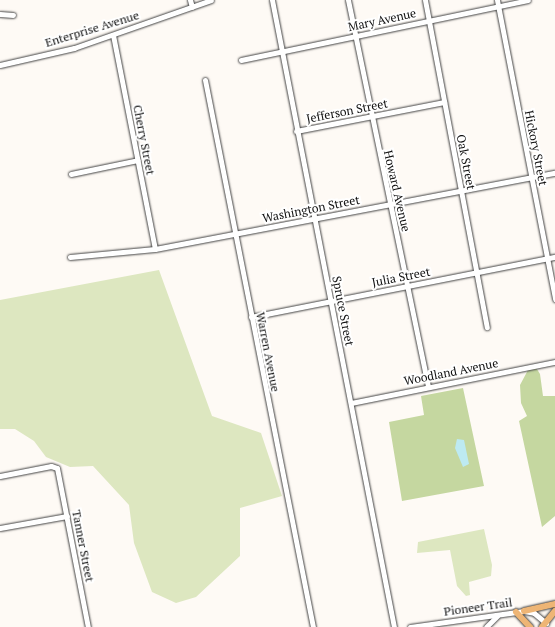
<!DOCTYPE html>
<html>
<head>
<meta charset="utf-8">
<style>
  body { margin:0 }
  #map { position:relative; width:555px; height:627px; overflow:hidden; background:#fefaf5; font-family:"PT Serif",serif }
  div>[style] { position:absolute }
  .green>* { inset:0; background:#dde7c0 }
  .forest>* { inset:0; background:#c5d7a0 }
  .water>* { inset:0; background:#bdeaf2 }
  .roads { filter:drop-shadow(0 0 1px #434343) drop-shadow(0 0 1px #434343) }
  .minor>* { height:5px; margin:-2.5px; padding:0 2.5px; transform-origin:2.5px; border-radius:2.5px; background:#fff }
  .major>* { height:6px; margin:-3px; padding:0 3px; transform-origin:3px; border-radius:3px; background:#eeb575 }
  span { translate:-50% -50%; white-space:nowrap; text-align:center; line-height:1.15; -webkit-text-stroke:4px #fff; paint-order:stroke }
  .street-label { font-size:12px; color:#101010 }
</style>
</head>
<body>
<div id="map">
  <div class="green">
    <i style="clip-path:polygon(159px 270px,212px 416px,261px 433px,282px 496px,240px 508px,240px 556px,196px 597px,176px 603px,152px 592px,134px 543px,129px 505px,93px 466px,70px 467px,46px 457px,34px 441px,15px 429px,0 429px,0 300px)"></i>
    <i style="clip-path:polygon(484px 529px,492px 565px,491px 576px,469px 582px,470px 595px,466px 596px,457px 586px,450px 550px,417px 553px,418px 542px)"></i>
  </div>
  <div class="forest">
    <i style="clip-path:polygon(535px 366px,540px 374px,543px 396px,555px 396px,555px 516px,542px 527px,519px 421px,527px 416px,521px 403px,520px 385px,528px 370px)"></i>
    <i style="clip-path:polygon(463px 388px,484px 486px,402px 501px,389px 422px,424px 415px,421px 396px)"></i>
  </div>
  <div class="water">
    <i style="clip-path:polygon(457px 439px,464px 440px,469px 464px,463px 467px,455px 448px)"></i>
  </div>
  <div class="roads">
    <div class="minor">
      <i style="left:190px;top:0;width:7px;rotate:74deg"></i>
      <i style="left:272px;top:0;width:639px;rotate:78.99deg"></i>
      <i style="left:348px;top:0;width:394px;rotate:78.3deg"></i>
      <i style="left:425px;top:0;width:333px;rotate:79.3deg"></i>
      <i style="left:497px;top:0;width:305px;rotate:79deg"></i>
      <i style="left:0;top:14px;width:13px;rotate:4deg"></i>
      <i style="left:113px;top:35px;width:218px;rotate:78.9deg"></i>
      <i style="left:241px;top:60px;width:293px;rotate:-11.8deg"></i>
      <i style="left:0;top:65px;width:76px;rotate:-12.9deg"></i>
      <i style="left:74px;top:48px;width:145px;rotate:-19.3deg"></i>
      <i style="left:205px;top:80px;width:558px;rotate:78.83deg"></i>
      <i style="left:296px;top:131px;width:151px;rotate:-11.1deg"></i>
      <i style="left:71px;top:174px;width:68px;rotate:-11.8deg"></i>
      <i style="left:70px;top:257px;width:85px;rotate:-5.4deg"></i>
      <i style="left:155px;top:249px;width:407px;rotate:-10.8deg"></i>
      <i style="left:251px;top:317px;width:310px;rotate:-11.2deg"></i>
      <i style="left:351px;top:403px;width:208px;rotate:-11.4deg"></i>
      <i style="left:0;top:476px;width:52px;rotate:-11.1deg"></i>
      <i style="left:51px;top:466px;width:6px;rotate:18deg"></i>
      <i style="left:57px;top:468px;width:162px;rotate:79deg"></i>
      <i style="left:0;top:528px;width:68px;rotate:-10.2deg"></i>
      <i style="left:410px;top:627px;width:115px;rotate:-8deg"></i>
      <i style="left:524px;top:611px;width:10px;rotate:11deg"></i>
      <i style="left:534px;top:613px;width:16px;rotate:40deg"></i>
      <i style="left:486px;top:627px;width:16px;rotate:-45deg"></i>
    </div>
    <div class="major">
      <i style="left:524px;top:611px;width:32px;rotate:-13deg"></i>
      <i style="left:516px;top:612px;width:21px;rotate:47deg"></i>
      <i style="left:542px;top:627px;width:21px;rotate:-51deg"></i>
    </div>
  </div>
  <div class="street-label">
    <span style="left:382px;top:20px;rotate:-12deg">Mary Avenue</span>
    <span style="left:92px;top:29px;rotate:-17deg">Enterprise Avenue</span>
    <span style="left:347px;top:111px;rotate:-11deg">Jefferson Street</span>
    <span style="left:144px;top:140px;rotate:79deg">Cherry Street</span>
    <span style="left:536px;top:148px;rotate:79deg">Hickory Street</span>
    <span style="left:466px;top:162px;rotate:79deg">Oak Street</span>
    <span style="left:397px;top:191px;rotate:77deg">Howard Avenue</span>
    <span style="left:311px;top:209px;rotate:-11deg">Washington Street</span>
    <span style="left:401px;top:277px;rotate:-11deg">Julia Street</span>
    <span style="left:343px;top:311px;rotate:79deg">Spruce Street</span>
    <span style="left:268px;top:352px;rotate:79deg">Warren Avenue</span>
    <span style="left:451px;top:372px;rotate:-11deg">Woodland Avenue</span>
    <span style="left:83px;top:546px;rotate:79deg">Tanner Street</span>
    <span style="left:478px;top:607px;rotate:-8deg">Pioneer Trail</span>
  </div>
</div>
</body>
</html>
